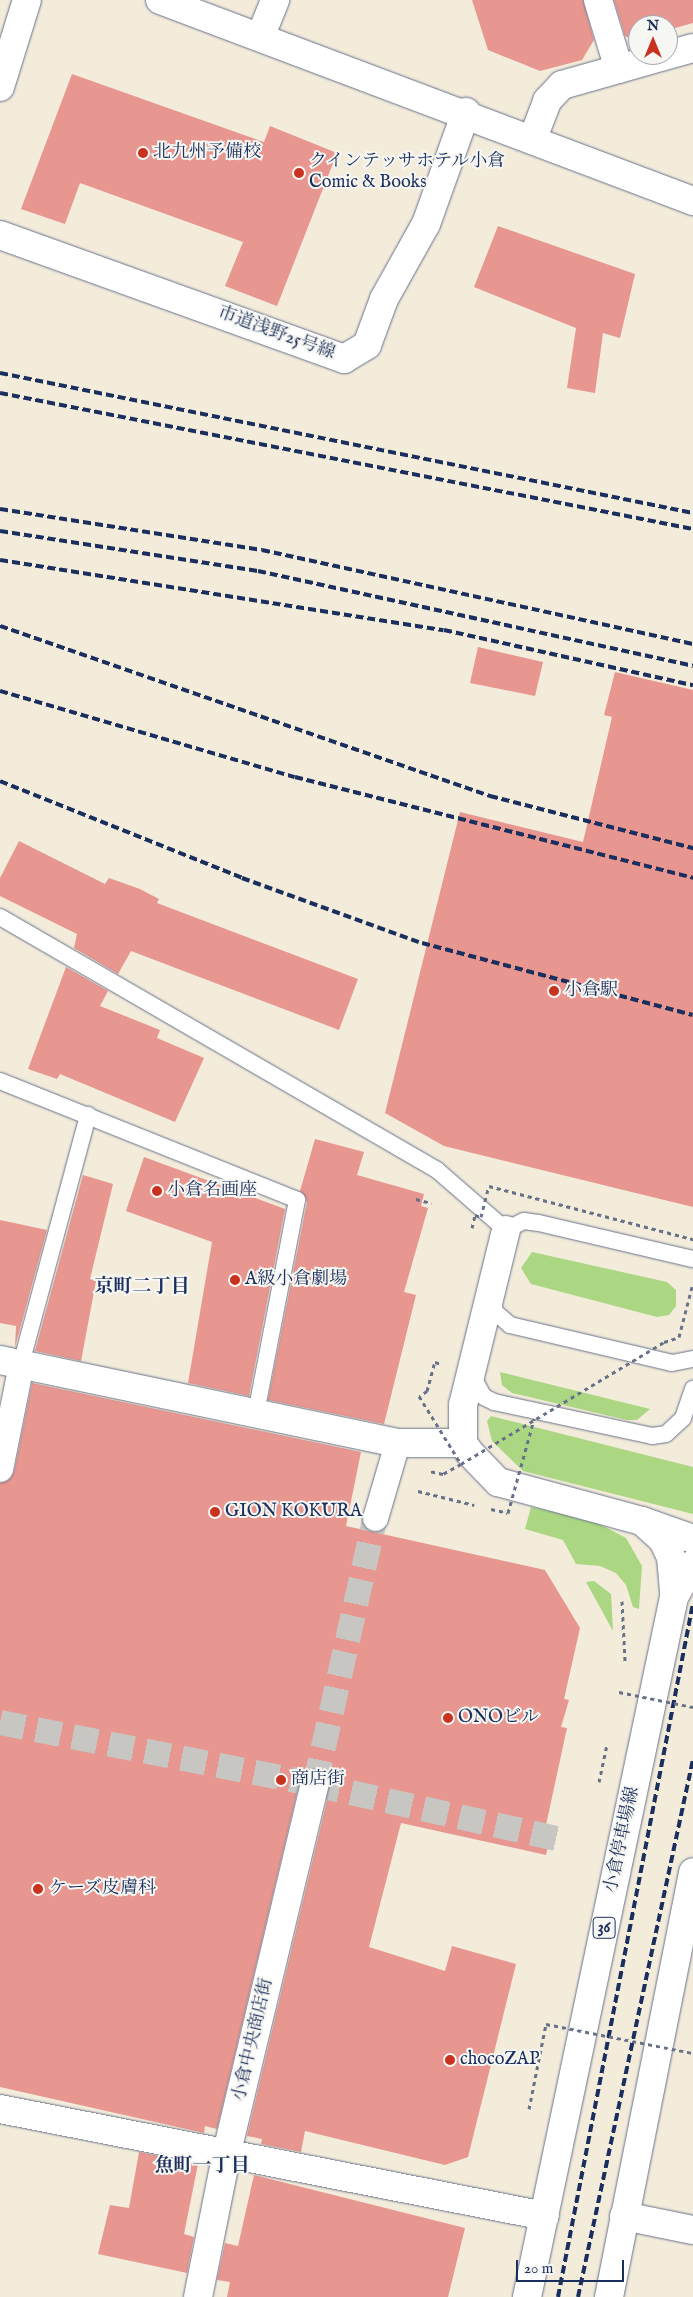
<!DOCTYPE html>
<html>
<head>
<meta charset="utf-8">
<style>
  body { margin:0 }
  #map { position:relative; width:693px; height:2297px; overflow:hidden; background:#f3ecdb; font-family:"IM FELL English","Noto Serif JP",serif }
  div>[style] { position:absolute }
  .green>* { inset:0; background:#abd783 }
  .building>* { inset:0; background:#e79690 }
  .pedestrian-tunnel>* { height:25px; margin-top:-12.5px; transform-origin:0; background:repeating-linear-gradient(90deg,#c8c6c2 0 25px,transparent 0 37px) }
  .path>* { height:3px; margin-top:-1.5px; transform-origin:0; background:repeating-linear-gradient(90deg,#67718a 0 4px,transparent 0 8px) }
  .roads { filter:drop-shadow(0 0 1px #67718a) drop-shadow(0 0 1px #67718a) }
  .service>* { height:16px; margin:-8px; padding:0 8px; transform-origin:8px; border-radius:8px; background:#fff }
  .pedestrian>* { height:25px; margin:-12.5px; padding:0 12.5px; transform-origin:12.5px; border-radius:12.5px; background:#fff }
  .minor>* { height:28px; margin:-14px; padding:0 14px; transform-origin:14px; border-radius:14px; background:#fff }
  .tertiary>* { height:28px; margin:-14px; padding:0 14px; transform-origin:14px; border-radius:14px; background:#fff }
  .primary>* { height:28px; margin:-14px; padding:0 14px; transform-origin:14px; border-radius:14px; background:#fff }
  .rail>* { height:4px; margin-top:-2px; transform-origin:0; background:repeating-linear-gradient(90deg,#1b2f5e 0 8px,transparent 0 12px) }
  .path-bridge>* { height:3px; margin-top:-1.5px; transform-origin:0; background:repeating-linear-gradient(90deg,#67718a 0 4px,transparent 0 8px) }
  .dots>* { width:14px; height:14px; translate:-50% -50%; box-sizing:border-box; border:2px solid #f6f6f2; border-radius:50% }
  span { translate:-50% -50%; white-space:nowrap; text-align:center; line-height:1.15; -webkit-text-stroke:4px #f6f6f2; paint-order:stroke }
  .shield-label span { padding:1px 4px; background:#f6f6f2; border:1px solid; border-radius:4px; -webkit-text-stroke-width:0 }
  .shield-label { font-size:16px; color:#1b2f5e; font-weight:700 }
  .poi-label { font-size:18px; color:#1b2f5e }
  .left { translate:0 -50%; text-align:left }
  .street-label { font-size:18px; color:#1b2f5e }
  .neighbourhood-label { font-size:19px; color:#1b2f5e; font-weight:700 }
  .north { position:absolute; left:628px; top:15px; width:50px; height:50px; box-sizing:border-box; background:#f6f6f2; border:1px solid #9ea6b7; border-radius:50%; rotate:0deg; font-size:14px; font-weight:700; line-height:20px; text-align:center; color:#1b2f5e }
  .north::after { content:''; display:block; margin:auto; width:18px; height:22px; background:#c8321e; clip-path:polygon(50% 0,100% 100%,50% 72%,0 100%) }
  .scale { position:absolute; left:516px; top:2260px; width:108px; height:22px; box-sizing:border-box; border:2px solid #1b2f5e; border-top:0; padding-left:6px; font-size:15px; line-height:18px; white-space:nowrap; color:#1b2f5e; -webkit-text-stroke:4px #f6f6f2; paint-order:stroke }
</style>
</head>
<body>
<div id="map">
  <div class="green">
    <i style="clip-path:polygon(532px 1252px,667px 1282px,676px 1290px,676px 1306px,669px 1315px,657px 1317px,531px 1284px,521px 1268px)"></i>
    <i style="clip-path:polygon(500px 1372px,650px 1409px,637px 1420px,627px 1420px,512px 1393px,502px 1385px)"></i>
    <i style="clip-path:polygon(491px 1416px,693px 1467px,693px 1514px,523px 1471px,492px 1441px,487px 1421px)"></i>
    <i style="clip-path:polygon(531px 1507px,594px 1521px,626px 1538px,642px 1566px,639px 1609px,633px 1607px,626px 1585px,616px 1573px,600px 1566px,576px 1564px,563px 1540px,525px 1529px)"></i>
    <i style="clip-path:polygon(594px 1581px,611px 1594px,613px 1631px,586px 1582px)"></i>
  </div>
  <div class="building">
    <i style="clip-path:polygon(472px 0,583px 0,594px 40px,582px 60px,540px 71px,488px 50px)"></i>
    <i style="clip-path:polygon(614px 0,693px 0,693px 23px,668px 30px,668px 25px,638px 25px,638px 38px,632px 39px,625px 36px)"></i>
    <i style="clip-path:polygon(72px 74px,264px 142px,270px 126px,337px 153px,277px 306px,225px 286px,243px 242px,80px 183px,65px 224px,21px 209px)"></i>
    <i style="clip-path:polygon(498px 226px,635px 274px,620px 338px,603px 333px,595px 393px,567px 388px,576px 328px,474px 287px)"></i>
    <i style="clip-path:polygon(478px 647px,543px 662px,535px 696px,470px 683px)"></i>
    <i style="clip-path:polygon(615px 672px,693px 690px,693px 1207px,444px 1146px,385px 1113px,460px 812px,583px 842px,612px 717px,604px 715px)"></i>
    <i style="clip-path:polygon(19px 841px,105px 884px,109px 878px,140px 889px,159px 899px,157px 903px,358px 979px,339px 1030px,131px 951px,118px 974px,74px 948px,77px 934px,0 896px,0 878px)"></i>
    <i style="clip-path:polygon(66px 967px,108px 991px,100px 1006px,160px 1030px,157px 1038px,204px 1058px,175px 1122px,60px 1074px,57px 1079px,28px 1069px)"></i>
    <i style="clip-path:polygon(315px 1139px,364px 1152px,357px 1175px,424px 1194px,421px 1206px,428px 1208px,404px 1292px,416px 1295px,384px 1424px,268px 1400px,307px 1202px,300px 1191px)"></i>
    <i style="clip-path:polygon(144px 1157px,285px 1209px,249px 1396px,188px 1383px,212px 1242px,126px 1211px)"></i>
    <i style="clip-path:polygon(83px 1175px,113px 1184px,90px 1279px,96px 1281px,81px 1361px,35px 1351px)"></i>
    <i style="clip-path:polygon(0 1220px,47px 1230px,15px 1347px,16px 1326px,0 1323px)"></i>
    <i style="clip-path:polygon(32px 1383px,361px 1452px,346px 1526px,545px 1570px,580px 1628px,564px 1699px,569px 1700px,561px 1727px,567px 1728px,546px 1825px,552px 1827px,546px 1855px,401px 1823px,369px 1947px,445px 1971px,452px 1946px,516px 1964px,468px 2157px,445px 2165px,305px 2131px,301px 2152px,261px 2144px,262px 2139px,247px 2136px,330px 1788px,326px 1773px,318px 1769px,304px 1773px,300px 1780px,217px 2129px,205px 2126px,204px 2133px,0 2087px,0 1483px,14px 1472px)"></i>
    <i style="clip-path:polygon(139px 2152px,198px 2164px,184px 2234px,194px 2237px,187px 2273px,98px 2254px,110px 2205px,129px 2208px)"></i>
    <i style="clip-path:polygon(254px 2175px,465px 2228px,448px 2297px,227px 2297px,230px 2282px,217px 2280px,225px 2243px,238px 2246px)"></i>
  </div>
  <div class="pedestrian-tunnel">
    <i style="left:0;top:1722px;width:321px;rotate:11.1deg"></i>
    <i style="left:315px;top:1784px;width:252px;rotate:12.6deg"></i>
    <i style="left:315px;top:1784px;width:273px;rotate:-77.3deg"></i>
  </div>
  <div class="path">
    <i style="left:416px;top:1199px;width:16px;rotate:15deg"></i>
    <i style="left:427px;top:1391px;width:30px;rotate:-75deg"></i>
    <i style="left:435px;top:1362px;width:6px;rotate:18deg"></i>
    <i style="left:418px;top:1491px;width:58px;rotate:14deg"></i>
    <i style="left:622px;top:1601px;width:60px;rotate:87.1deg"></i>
    <i style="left:599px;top:1782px;width:38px;rotate:-78deg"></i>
    <i style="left:529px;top:2109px;width:87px;rotate:-78.7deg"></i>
  </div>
  <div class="roads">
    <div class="service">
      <i style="left:0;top:917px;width:505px;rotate:30.07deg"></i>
      <i style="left:437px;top:1170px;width:91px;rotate:41deg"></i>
      <i style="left:506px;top:1230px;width:20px;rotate:-27deg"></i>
      <i style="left:524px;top:1221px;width:15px;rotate:8deg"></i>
      <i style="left:539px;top:1223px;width:158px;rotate:13.2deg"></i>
      <i style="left:0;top:1081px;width:320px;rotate:21.8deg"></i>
      <i style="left:297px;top:1200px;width:216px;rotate:100.9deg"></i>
      <i style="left:492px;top:1298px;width:14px;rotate:78deg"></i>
      <i style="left:495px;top:1312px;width:20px;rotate:41deg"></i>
      <i style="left:510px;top:1325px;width:166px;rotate:13.2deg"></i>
      <i style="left:672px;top:1363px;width:21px;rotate:-11deg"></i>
      <i style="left:21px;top:1364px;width:258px;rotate:-74.9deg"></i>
      <i style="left:471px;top:1374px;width:26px;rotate:61deg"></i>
      <i style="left:484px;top:1397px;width:11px;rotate:27deg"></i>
      <i style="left:494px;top:1402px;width:162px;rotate:12.1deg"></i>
      <i style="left:652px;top:1436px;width:14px;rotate:-8deg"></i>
      <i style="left:666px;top:1434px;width:23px;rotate:-43deg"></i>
      <i style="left:683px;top:1418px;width:31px;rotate:-71deg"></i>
    </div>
    <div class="pedestrian">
      <i style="left:0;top:1469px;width:107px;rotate:-78.7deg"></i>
      <i style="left:375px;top:1518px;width:78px;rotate:-73.7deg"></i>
    </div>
    <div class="minor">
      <i style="left:160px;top:0;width:570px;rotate:20.66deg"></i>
      <i style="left:598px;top:0;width:72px;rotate:73.1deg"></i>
      <i style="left:533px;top:138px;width:40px;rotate:-69deg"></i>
      <i style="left:547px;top:101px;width:22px;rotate:-47deg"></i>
      <i style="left:562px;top:85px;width:136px;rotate:-15.8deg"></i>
      <i style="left:0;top:235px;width:366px;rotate:19.8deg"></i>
      <i style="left:344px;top:359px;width:27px;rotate:-31deg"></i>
      <i style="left:367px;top:345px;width:49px;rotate:-69.7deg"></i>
      <i style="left:384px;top:299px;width:86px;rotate:-60.8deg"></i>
      <i style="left:426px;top:224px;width:119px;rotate:-70.3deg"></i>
      <i style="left:506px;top:1230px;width:180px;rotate:103.8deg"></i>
      <i style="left:463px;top:1405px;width:38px;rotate:90deg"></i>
      <i style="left:463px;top:1443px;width:11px;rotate:56deg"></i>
      <i style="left:469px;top:1452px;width:42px;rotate:46deg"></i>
      <i style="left:498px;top:1482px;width:149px;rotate:15.2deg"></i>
      <i style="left:642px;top:1521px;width:54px;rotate:19.4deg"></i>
      <i style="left:0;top:1360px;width:406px;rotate:11.8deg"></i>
      <i style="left:397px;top:1443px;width:66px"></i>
      <i style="left:0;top:2109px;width:555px;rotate:11.11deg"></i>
      <i style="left:198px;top:2297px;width:148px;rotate:-78.7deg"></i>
      <i style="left:227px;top:2152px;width:378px;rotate:-76.6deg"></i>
    </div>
    <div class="tertiary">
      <i style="left:261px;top:35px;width:38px;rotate:-68deg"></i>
      <i style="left:624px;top:2216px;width:70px;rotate:11.5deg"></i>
    </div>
    <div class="primary">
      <i style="left:0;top:87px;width:91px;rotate:-72.8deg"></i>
      <i style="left:642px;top:1521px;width:28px;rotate:42deg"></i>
      <i style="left:663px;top:1540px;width:19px;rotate:65deg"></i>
      <i style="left:671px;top:1557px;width:38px;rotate:85deg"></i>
      <i style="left:527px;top:2297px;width:715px;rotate:-78.14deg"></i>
      <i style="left:674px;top:1597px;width:38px;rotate:-60deg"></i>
      <i style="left:609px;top:2297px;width:433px;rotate:-78.8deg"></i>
    </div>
  </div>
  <div class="rail">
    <i style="left:0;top:373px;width:707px;rotate:11.42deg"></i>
    <i style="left:0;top:393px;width:706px;rotate:11.1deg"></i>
    <i style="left:0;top:509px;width:265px;rotate:8.9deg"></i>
    <i style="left:262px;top:550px;width:441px;rotate:12.3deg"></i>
    <i style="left:0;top:531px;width:261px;rotate:8.8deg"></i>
    <i style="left:258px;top:571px;width:445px;rotate:12.3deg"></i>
    <i style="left:0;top:560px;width:449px;rotate:9deg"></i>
    <i style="left:444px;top:630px;width:255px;rotate:12.5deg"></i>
    <i style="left:0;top:626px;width:519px;rotate:19.13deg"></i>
    <i style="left:490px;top:796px;width:210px;rotate:14.4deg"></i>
    <i style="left:0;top:691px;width:307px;rotate:16.3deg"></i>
    <i style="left:295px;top:777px;width:411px;rotate:14.2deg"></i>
    <i style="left:0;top:781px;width:261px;rotate:21.8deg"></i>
    <i style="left:242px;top:878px;width:191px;rotate:19.9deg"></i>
    <i style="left:422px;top:943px;width:280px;rotate:14.9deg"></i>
    <i style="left:558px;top:2297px;width:707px;rotate:-78.99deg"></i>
    <i style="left:578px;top:2297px;width:550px;rotate:-77.93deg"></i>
  </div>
  <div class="path-bridge">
    <i style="left:472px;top:1228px;width:13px;rotate:-77deg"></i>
    <i style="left:475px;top:1215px;width:6px;rotate:18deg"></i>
    <i style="left:481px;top:1217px;width:32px;rotate:-76deg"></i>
    <i style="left:489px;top:1186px;width:211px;rotate:14.6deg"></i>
    <i style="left:427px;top:1391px;width:9px;rotate:148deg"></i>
    <i style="left:419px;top:1396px;width:80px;rotate:58.3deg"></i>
    <i style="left:461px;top:1464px;width:21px;rotate:151deg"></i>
    <i style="left:443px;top:1474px;width:14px;rotate:-168deg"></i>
    <i style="left:461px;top:1464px;width:237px;rotate:-31deg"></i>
    <i style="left:664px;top:1342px;width:16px;rotate:-18deg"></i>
    <i style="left:679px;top:1337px;width:56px;rotate:-75.5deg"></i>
    <i style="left:491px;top:1509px;width:17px;rotate:13deg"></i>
    <i style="left:508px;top:1513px;width:98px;rotate:-74.5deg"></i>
    <i style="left:619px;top:1692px;width:76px;rotate:11.5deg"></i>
    <i style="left:546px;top:2024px;width:150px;rotate:11.2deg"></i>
  </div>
  <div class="dots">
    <i style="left:143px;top:153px;background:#c8321e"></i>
    <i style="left:299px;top:173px;background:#c8321e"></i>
    <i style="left:554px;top:991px;background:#c8321e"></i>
    <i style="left:157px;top:1191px;background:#c8321e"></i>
    <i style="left:235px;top:1280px;background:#c8321e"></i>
    <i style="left:215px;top:1512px;background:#c8321e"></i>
    <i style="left:448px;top:1718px;background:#c8321e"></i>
    <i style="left:281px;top:1780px;background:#c8321e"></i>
    <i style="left:38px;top:1889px;background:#c8321e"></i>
    <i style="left:450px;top:2060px;background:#c8321e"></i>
  </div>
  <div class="shield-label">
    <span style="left:604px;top:1928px">36</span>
  </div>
  <div class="poi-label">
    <span class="left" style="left:153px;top:153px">北九州予備校</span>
    <span class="left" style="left:309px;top:173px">クインテッサホテル小倉<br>Comic &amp; Books</span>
    <span class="left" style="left:564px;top:991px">小倉駅</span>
    <span class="left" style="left:167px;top:1191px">小倉名画座</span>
    <span class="left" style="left:245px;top:1280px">A級小倉劇場</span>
    <span class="left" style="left:225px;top:1512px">GION KOKURA</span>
    <span class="left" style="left:458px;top:1718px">ONOビル</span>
    <span class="left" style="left:291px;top:1780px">商店街</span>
    <span class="left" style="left:49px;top:1889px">ケーズ皮膚科</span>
    <span class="left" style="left:460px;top:2060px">chocoZAP</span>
  </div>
  <div class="street-label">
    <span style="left:276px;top:334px;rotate:20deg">市道浅野25号線</span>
    <span style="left:623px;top:1840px;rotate:-78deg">小倉停車場線</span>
    <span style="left:254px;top:2040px;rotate:-77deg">小倉中央商店街</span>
  </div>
  <div class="neighbourhood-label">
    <span style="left:142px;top:1288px">京町二丁目</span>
    <span style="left:202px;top:2167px">魚町一丁目</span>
  </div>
  <div class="north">N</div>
  <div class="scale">20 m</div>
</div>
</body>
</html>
